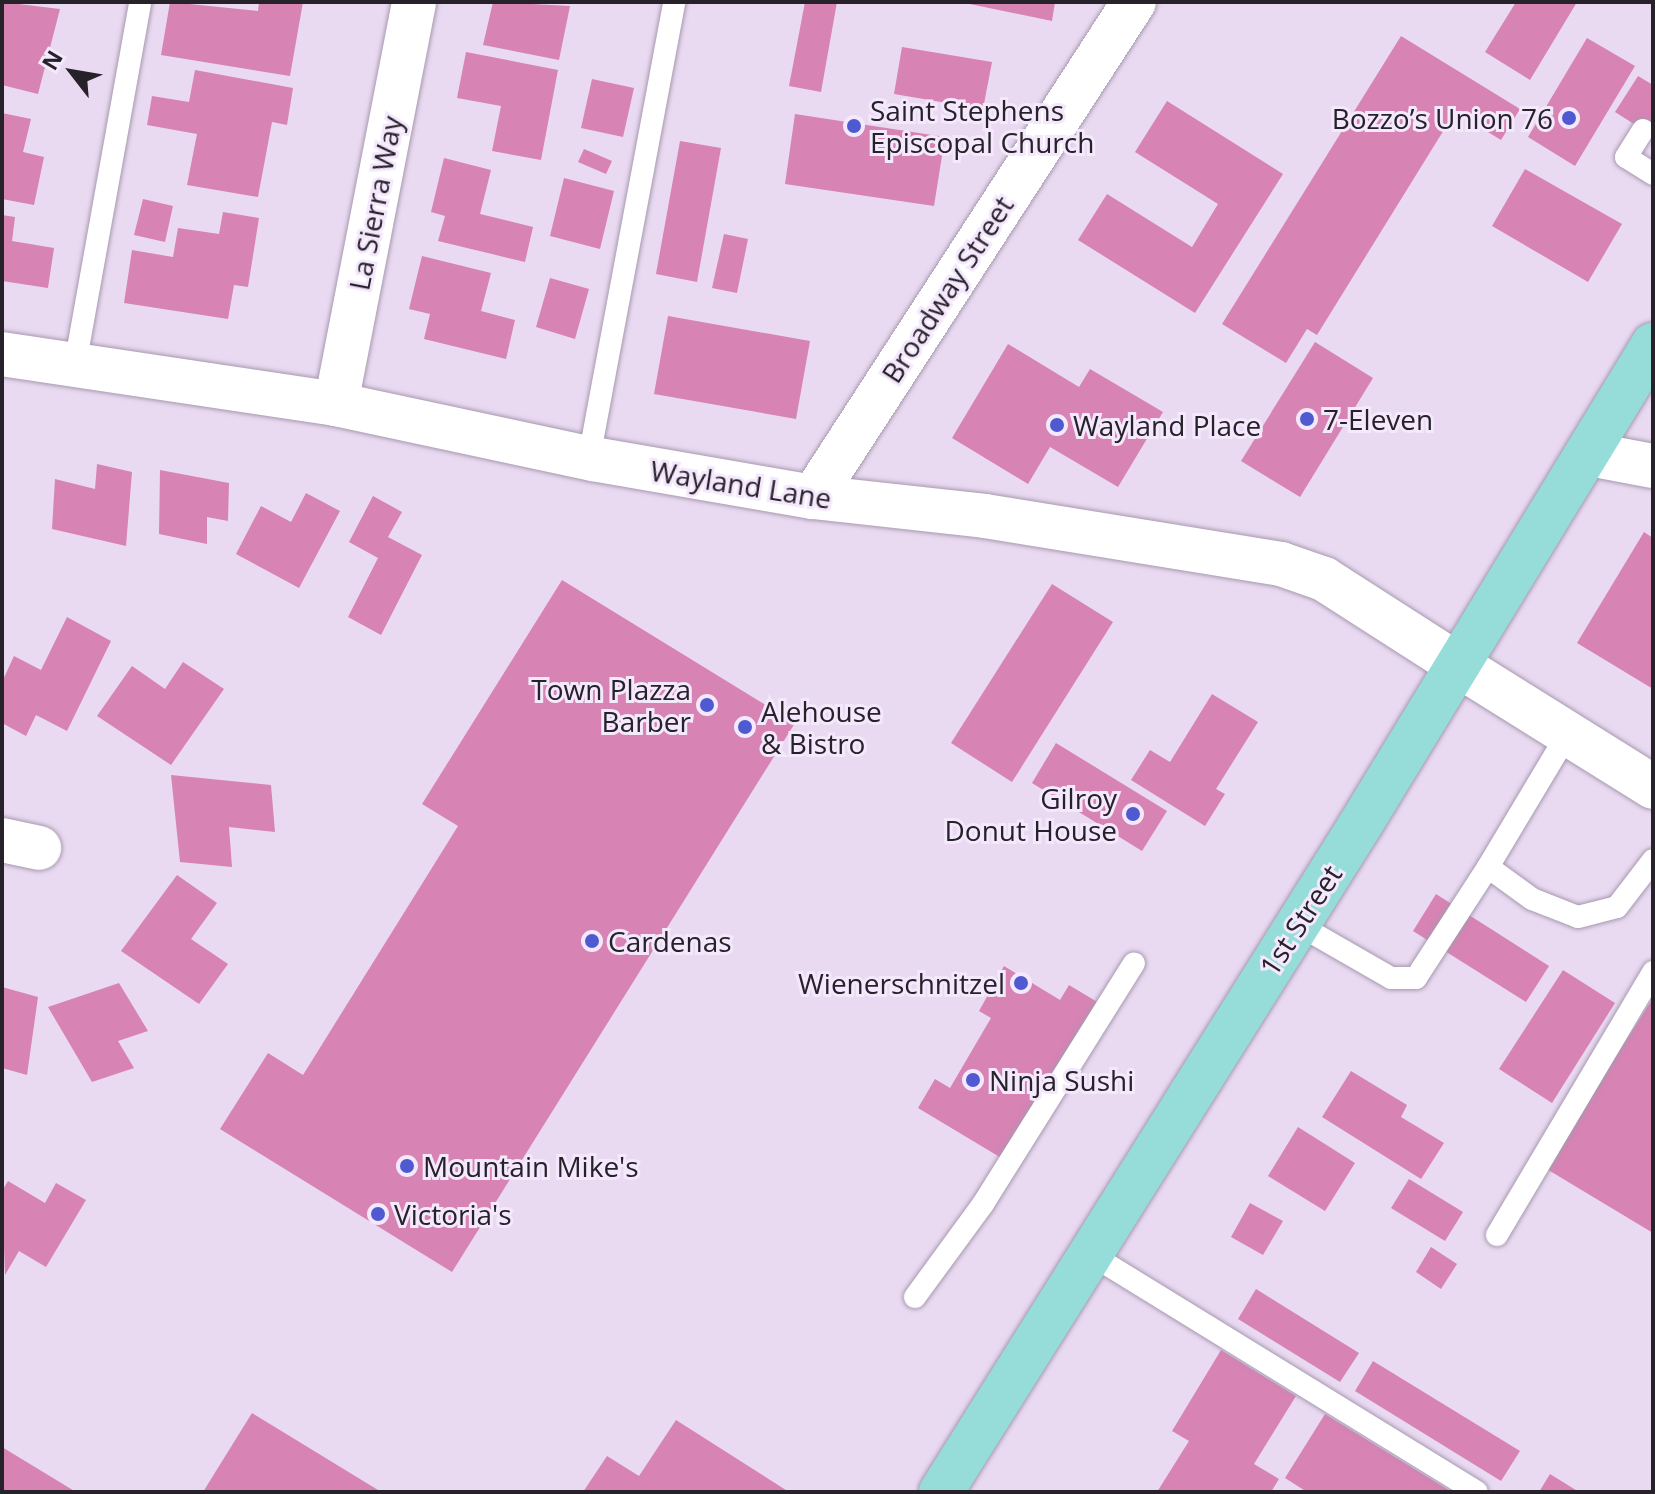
<!DOCTYPE html>
<html>
<head>
<meta charset="utf-8">
<style>
  body { margin:0 }
  #map { position:relative; width:1655px; height:1494px; overflow:hidden; background:#e9daf2; font-family:"Open Sans",sans-serif }
  div>[style] { position:absolute }
  .building>* { inset:0; background:#d783b4 }
  .roads { filter:drop-shadow(0 0 2px #a799af) drop-shadow(0 0 2px #a799af) }
  .lane>* { height:22px; margin:-11px; padding:0 11px; transform-origin:11px; border-radius:11px; background:#fff }
  .street>* { height:44px; margin:-22px; padding:0 22px; transform-origin:22px; border-radius:22px; background:#fff }
  .secondary>* { height:44px; margin:-22px; padding:0 22px; transform-origin:22px; border-radius:22px; background:#fff }
  .primary>* { height:44px; margin:-22px; padding:0 22px; transform-origin:22px; border-radius:22px; background:#96ddda }
  .dots>* { width:22px; height:22px; translate:-50% -50%; box-sizing:border-box; border:4px solid #f4e8fc; border-radius:50% }
  span { translate:-50% -50%; white-space:nowrap; text-align:center; line-height:1.15; -webkit-text-stroke:6px #f4e8fc; paint-order:stroke }
  .poi-label { font-size:28px; color:#27212a }
  .left { translate:0 -50%; text-align:left }
  .right { translate:-100% -50%; text-align:right }
  .street-label { font-size:28px; color:#27212a }
  .frame { position:absolute; inset:0; border:4px solid #27212a; pointer-events:none }
  .north { position:absolute; left:32px; top:32px; width:80px; height:80px; -webkit-text-stroke:6px #f4e8fc; paint-order:stroke; rotate:301deg; font-size:22px; font-weight:700; line-height:32px; text-align:center; color:#27212a }
  .north::after { content:''; display:block; margin:auto; width:28px; height:36px; background:#27212a; clip-path:polygon(50% 0,100% 100%,50% 72%,0 100%) }
</style>
</head>
<body>
<div id="map">
  <div class="building">
    <i style="clip-path:polygon(2px 2px,60px 9px,38px 94px,2px 85px)"></i>
    <i style="clip-path:polygon(170px 2px,258px 11px,259px 2px,303px 2px,290px 76px,161px 55px)"></i>
    <i style="clip-path:polygon(493px 2px,570px 6px,559px 60px,483px 45px)"></i>
    <i style="clip-path:polygon(805px 2px,837px 2px,821px 92px,789px 86px)"></i>
    <i style="clip-path:polygon(960px 2px,1055px 2px,1052px 21px)"></i>
    <i style="clip-path:polygon(1516px 2px,1577px 2px,1530px 80px,1485px 52px)"></i>
    <i style="clip-path:polygon(1401px 36px,1520px 109px,1501px 140px,1455px 112px,1317px 335px,1307px 329px,1286px 363px,1222px 324px)"></i>
    <i style="clip-path:polygon(1587px 38px,1635px 66px,1575px 166px,1528px 137px)"></i>
    <i style="clip-path:polygon(902px 47px,992px 62px,983px 109px,894px 94px)"></i>
    <i style="clip-path:polygon(466px 52px,558px 70px,541px 160px,492px 151px,501px 106px,457px 98px)"></i>
    <i style="clip-path:polygon(195px 70px,293px 88px,287px 125px,272px 122px,258px 197px,187px 185px,197px 134px,147px 125px,152px 96px,189px 102px)"></i>
    <i style="clip-path:polygon(1638px 76px,1653px 85px,1653px 136px,1615px 112px)"></i>
    <i style="clip-path:polygon(592px 79px,634px 88px,623px 137px,581px 128px)"></i>
    <i style="clip-path:polygon(1167px 101px,1283px 174px,1195px 313px,1078px 240px,1107px 194px,1192px 247px,1218px 204px,1135px 152px)"></i>
    <i style="clip-path:polygon(2px 113px,31px 119px,23px 152px,44px 157px,34px 205px,2px 199px)"></i>
    <i style="clip-path:polygon(795px 114px,945px 137px,934px 206px,785px 184px)"></i>
    <i style="clip-path:polygon(680px 141px,721px 148px,697px 282px,656px 274px)"></i>
    <i style="clip-path:polygon(584px 149px,612px 161px,606px 174px,578px 162px)"></i>
    <i style="clip-path:polygon(444px 158px,491px 170px,480px 214px,533px 227px,525px 262px,438px 241px,445px 216px,431px 212px)"></i>
    <i style="clip-path:polygon(1525px 169px,1622px 224px,1588px 282px,1492px 226px)"></i>
    <i style="clip-path:polygon(564px 178px,614px 191px,600px 249px,550px 236px)"></i>
    <i style="clip-path:polygon(143px 199px,173px 206px,165px 242px,134px 235px)"></i>
    <i style="clip-path:polygon(223px 212px,259px 218px,248px 287px,234px 285px,228px 319px,124px 303px,132px 250px,173px 257px,178px 228px,219px 234px)"></i>
    <i style="clip-path:polygon(2px 215px,15px 217px,12px 241px,54px 248px,48px 288px,2px 281px)"></i>
    <i style="clip-path:polygon(724px 234px,748px 239px,737px 293px,712px 288px)"></i>
    <i style="clip-path:polygon(422px 256px,491px 273px,481px 311px,515px 320px,506px 359px,424px 339px,430px 314px,409px 309px)"></i>
    <i style="clip-path:polygon(550px 278px,589px 289px,575px 339px,536px 327px)"></i>
    <i style="clip-path:polygon(668px 316px,810px 341px,796px 419px,654px 394px)"></i>
    <i style="clip-path:polygon(1315px 342px,1373px 378px,1300px 497px,1241px 461px)"></i>
    <i style="clip-path:polygon(1008px 344px,1079px 387px,1090px 369px,1163px 412px,1118px 487px,1050px 447px,1028px 484px,952px 438px)"></i>
    <i style="clip-path:polygon(97px 464px,132px 472px,126px 546px,52px 529px,55px 479px,95px 489px)"></i>
    <i style="clip-path:polygon(160px 470px,229px 483px,228px 521px,207px 517px,207px 544px,159px 534px)"></i>
    <i style="clip-path:polygon(306px 493px,340px 511px,299px 588px,236px 554px,261px 506px,291px 522px)"></i>
    <i style="clip-path:polygon(373px 496px,402px 512px,388px 537px,422px 555px,381px 635px,348px 617px,378px 558px,349px 542px)"></i>
    <i style="clip-path:polygon(1644px 532px,1653px 538px,1653px 689px,1577px 643px)"></i>
    <i style="clip-path:polygon(562px 580px,795px 723px,452px 1272px,220px 1129px,268px 1053px,303px 1075px,458px 826px,422px 804px)"></i>
    <i style="clip-path:polygon(1052px 584px,1113px 622px,1012px 782px,951px 743px)"></i>
    <i style="clip-path:polygon(67px 617px,111px 641px,67px 731px,36px 715px,26px 736px,2px 723px,2px 682px,14px 656px,41px 670px)"></i>
    <i style="clip-path:polygon(183px 662px,224px 689px,171px 765px,97px 716px,132px 666px,165px 689px)"></i>
    <i style="clip-path:polygon(1212px 694px,1258px 722px,1216px 789px,1225px 794px,1205px 826px,1131px 780px,1150px 750px,1170px 762px)"></i>
    <i style="clip-path:polygon(1056px 743px,1167px 811px,1142px 851px,1032px 783px)"></i>
    <i style="clip-path:polygon(171px 775px,271px 785px,275px 832px,229px 827px,232px 867px,180px 862px)"></i>
    <i style="clip-path:polygon(177px 875px,217px 903px,191px 939px,228px 964px,199px 1004px,121px 951px)"></i>
    <i style="clip-path:polygon(1436px 894px,1549px 966px,1526px 1002px,1413px 931px)"></i>
    <i style="clip-path:polygon(1004px 966px,1060px 1000px,1069px 985px,1099px 1003px,1008px 1162px,918px 1108px,935px 1079px,950px 1088px,991px 1018px,979px 1011px)"></i>
    <i style="clip-path:polygon(1563px 970px,1615px 1003px,1552px 1103px,1499px 1069px)"></i>
    <i style="clip-path:polygon(119px 983px,148px 1031px,118px 1041px,134px 1068px,92px 1082px,48px 1007px)"></i>
    <i style="clip-path:polygon(2px 987px,38px 997px,27px 1075px,2px 1068px)"></i>
    <i style="clip-path:polygon(1653px 998px,1653px 1233px,1545px 1168px)"></i>
    <i style="clip-path:polygon(1351px 1071px,1407px 1105px,1401px 1117px,1444px 1143px,1421px 1179px,1322px 1117px)"></i>
    <i style="clip-path:polygon(1298px 1127px,1355px 1163px,1325px 1211px,1268px 1176px)"></i>
    <i style="clip-path:polygon(1409px 1179px,1463px 1212px,1445px 1241px,1391px 1208px)"></i>
    <i style="clip-path:polygon(8px 1181px,45px 1203px,56px 1183px,86px 1200px,46px 1267px,19px 1251px,5px 1275px,2px 1191px)"></i>
    <i style="clip-path:polygon(1250px 1203px,1283px 1221px,1263px 1255px,1231px 1237px)"></i>
    <i style="clip-path:polygon(1431px 1247px,1457px 1264px,1441px 1289px,1416px 1272px)"></i>
    <i style="clip-path:polygon(1256px 1289px,1359px 1353px,1340px 1382px,1238px 1319px)"></i>
    <i style="clip-path:polygon(1221px 1350px,1296px 1396px,1254px 1464px,1279px 1479px,1271px 1492px,1157px 1492px,1189px 1441px,1172px 1431px)"></i>
    <i style="clip-path:polygon(1373px 1361px,1520px 1451px,1501px 1481px,1355px 1391px)"></i>
    <i style="clip-path:polygon(252px 1413px,378px 1490px,377px 1492px,203px 1492px)"></i>
    <i style="clip-path:polygon(1325px 1414px,1452px 1492px,1307px 1492px,1285px 1478px)"></i>
    <i style="clip-path:polygon(676px 1420px,789px 1492px,583px 1492px,607px 1456px,639px 1476px)"></i>
    <i style="clip-path:polygon(2px 1447px,76px 1492px,2px 1492px)"></i>
    <i style="clip-path:polygon(1550px 1474px,1579px 1492px,1539px 1492px)"></i>
  </div>
  <div class="roads">
    <div class="lane">
      <i style="left:1643px;top:130px;width:32px;rotate:122deg"></i>
      <i style="left:1626px;top:157px;width:32px;rotate:32deg"></i>
      <i style="left:75px;top:365px;width:369px;rotate:-79.8deg"></i>
      <i style="left:589px;top:458px;width:464px;rotate:-79.4deg"></i>
      <i style="left:1567px;top:735px;width:154px;rotate:120.9deg"></i>
      <i style="left:1488px;top:867px;width:54px;rotate:36deg"></i>
      <i style="left:1532px;top:899px;width:49px;rotate:21.4deg"></i>
      <i style="left:1578px;top:917px;width:40px;rotate:-14.4deg"></i>
      <i style="left:1617px;top:907px;width:59px;rotate:-52.5deg"></i>
      <i style="left:1297px;top:924px;width:108px;rotate:29.9deg"></i>
      <i style="left:1391px;top:978px;width:25px"></i>
      <i style="left:1416px;top:978px;width:132px;rotate:-57deg"></i>
      <i style="left:1497px;top:1235px;width:306px;rotate:-59.3deg"></i>
      <i style="left:1090px;top:1254px;width:454px;rotate:31.6deg"></i>
      <i style="left:915px;top:1297px;width:115px;rotate:-53.8deg"></i>
      <i style="left:983px;top:1204px;width:284px;rotate:-57.9deg"></i>
    </div>
    <div class="street">
      <i style="left:2px;top:354px;width:338px;rotate:8.5deg"></i>
      <i style="left:336px;top:404px;width:263px;rotate:12.1deg"></i>
      <i style="left:593px;top:459px;width:223px;rotate:9.8deg"></i>
      <i style="left:813px;top:497px;width:173px;rotate:6.3deg"></i>
      <i style="left:985px;top:516px;width:300px;rotate:9.2deg"></i>
      <i style="left:1281px;top:564px;width:46px;rotate:19.2deg"></i>
      <i style="left:1324px;top:579px;width:159px;rotate:32.7deg"></i>
      <i style="left:336px;top:404px;width:409px;rotate:-79deg"></i>
      <i style="left:813px;top:497px;width:590px;rotate:-57.04deg"></i>
      <i style="left:2px;top:840px;width:38px;rotate:12deg"></i>
    </div>
    <div class="secondary">
      <i style="left:1589px;top:454px;width:65px;rotate:10.6deg"></i>
      <i style="left:1458px;top:665px;width:230px;rotate:32deg"></i>
    </div>
    <div class="primary">
      <i style="left:941px;top:1492px;width:785px;rotate:-57.85deg"></i>
      <i style="left:1359px;top:827px;width:565px;rotate:-58.62deg"></i>
    </div>
  </div>
  <div class="dots">
    <i style="left:1569px;top:118px;background:#505ad0"></i>
    <i style="left:854px;top:126px;background:#505ad0"></i>
    <i style="left:1307px;top:419px;background:#505ad0"></i>
    <i style="left:1057px;top:425px;background:#505ad0"></i>
    <i style="left:707px;top:705px;background:#505ad0"></i>
    <i style="left:745px;top:727px;background:#505ad0"></i>
    <i style="left:1133px;top:814px;background:#505ad0"></i>
    <i style="left:592px;top:941px;background:#505ad0"></i>
    <i style="left:1021px;top:983px;background:#505ad0"></i>
    <i style="left:973px;top:1080px;background:#505ad0"></i>
    <i style="left:407px;top:1166px;background:#505ad0"></i>
    <i style="left:378px;top:1214px;background:#505ad0"></i>
  </div>
  <div class="poi-label">
    <span class="left" style="left:870px;top:126px">Saint Stephens<br>Episcopal Church</span>
    <span class="right" style="left:1553px;top:118px">Bozzo’s Union 76</span>
    <span class="left" style="left:1323px;top:419px">7-Eleven</span>
    <span class="left" style="left:1073px;top:425px">Wayland Place</span>
    <span class="right" style="left:691px;top:705px">Town Plazza<br>Barber</span>
    <span class="left" style="left:761px;top:727px">Alehouse<br>&amp; Bistro</span>
    <span class="right" style="left:1117px;top:814px">Gilroy<br>Donut House</span>
    <span class="left" style="left:608px;top:941px">Cardenas</span>
    <span class="right" style="left:1005px;top:983px">Wienerschnitzel</span>
    <span class="left" style="left:989px;top:1080px">Ninja Sushi</span>
    <span class="left" style="left:423px;top:1166px">Mountain Mike's</span>
    <span class="left" style="left:394px;top:1214px">Victoria's</span>
  </div>
  <div class="street-label">
    <span style="left:375px;top:203px;rotate:-79deg">La Sierra Way</span>
    <span style="left:947px;top:289px;rotate:-57deg">Broadway Street</span>
    <span style="left:741px;top:484px;rotate:9deg">Wayland Lane</span>
    <span style="left:1300px;top:920px;rotate:-57deg">1st Street</span>
  </div>
  <div class="frame"></div>
  <div class="north">N</div>
</div>
</body>
</html>
